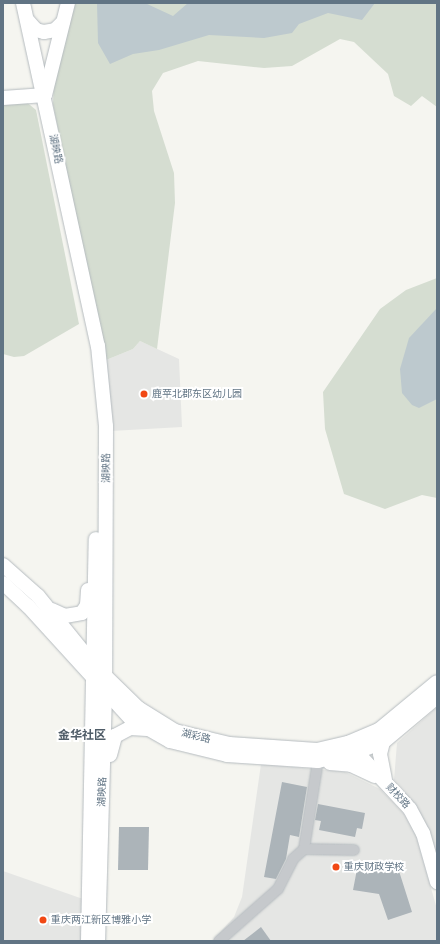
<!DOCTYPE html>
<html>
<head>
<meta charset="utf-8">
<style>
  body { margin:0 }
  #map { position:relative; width:440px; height:944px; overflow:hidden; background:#f5f5f0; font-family:"DM Sans","Noto Sans SC",sans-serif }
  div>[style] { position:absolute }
  .built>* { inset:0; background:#e5e6e4 }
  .green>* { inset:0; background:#d5ddd1 }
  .water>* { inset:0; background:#bdc9ce }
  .building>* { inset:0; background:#acb4b9 }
  .roads { filter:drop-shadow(0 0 1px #b5bbbf) drop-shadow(0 0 1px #b5bbbf) }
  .street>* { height:10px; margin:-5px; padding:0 5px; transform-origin:5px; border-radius:5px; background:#c6c9cc }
  .secondary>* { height:14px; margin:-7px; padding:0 7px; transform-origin:7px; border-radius:7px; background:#fff }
  .dots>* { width:11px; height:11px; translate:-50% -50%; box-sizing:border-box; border:2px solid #fff; border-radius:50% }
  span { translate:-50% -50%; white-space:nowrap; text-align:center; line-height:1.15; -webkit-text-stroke:4px #fff; paint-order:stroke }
  .street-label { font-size:10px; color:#617484 }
  .poi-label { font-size:10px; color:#617484 }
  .left { translate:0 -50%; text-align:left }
  .quarter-label { font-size:12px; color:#505d68; font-weight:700 }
  .frame { position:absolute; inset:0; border:4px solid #617484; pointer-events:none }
</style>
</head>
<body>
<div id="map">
  <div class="built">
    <i style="clip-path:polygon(140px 341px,179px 359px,182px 427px,111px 431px,106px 360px,133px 349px)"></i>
    <i style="clip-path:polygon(437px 707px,437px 865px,414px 806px,394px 780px,397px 743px)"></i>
    <i style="clip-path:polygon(261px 764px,345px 772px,380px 789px,404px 814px,416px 836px,437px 909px,437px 941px,212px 941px,234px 917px,242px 897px)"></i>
    <i style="clip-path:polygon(3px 871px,83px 899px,82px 941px,3px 941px)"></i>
  </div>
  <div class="green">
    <i style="clip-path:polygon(73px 3px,437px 3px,437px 107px,422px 96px,411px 106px,394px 96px,388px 74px,354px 42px,340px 39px,292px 66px,264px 68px,198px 61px,163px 73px,152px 91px,154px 111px,174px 173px,175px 203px,157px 349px,140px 341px,133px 349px,106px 360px,53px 105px,54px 78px)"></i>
    <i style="clip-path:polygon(24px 100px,36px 110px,79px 324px,24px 356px,14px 357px,3px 354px,3px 102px)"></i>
    <i style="clip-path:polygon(437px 278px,437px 498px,422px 495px,385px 509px,344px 494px,325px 429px,323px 392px,380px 309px,406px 290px)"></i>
  </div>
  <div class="water">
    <i style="clip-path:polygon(97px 3px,145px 3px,173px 16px,188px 3px,375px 3px,362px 20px,328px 13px,299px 24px,292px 33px,264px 38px,209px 35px,159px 50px,133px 54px,110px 64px,98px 43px)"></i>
    <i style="clip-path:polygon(437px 308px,437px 399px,419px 408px,412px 405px,402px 393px,400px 369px,409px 338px)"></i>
  </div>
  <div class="building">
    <i style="clip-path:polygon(282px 782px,307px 787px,299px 837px,290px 835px,286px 859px,276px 879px,264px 877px)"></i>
    <i style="clip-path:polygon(318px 804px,365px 813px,362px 829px,357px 828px,355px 837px,319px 830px,321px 821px,315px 820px)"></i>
    <i style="clip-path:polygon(119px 827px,149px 827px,148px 870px,118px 870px)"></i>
    <i style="clip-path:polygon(358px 864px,399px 871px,412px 912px,388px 920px,379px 894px,353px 890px)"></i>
    <i style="clip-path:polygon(261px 927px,271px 941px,243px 941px)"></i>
  </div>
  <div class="roads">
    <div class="street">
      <i style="left:304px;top:849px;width:89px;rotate:-81deg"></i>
      <i style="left:219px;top:941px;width:79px;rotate:-41.4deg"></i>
      <i style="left:278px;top:889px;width:34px;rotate:-63deg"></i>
      <i style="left:293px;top:859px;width:15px;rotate:-42deg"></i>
      <i style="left:304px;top:849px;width:50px;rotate:1.1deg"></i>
    </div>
    <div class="secondary">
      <i style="left:23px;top:3px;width:351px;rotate:77.7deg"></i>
      <i style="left:98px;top:346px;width:80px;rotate:84.3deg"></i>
      <i style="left:106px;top:426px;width:267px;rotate:90.2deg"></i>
      <i style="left:105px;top:693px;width:248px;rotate:91.6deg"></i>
      <i style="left:28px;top:21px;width:12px;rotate:48deg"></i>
      <i style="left:36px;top:30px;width:8px;rotate:14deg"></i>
      <i style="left:44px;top:32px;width:11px;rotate:-10deg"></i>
      <i style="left:55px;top:30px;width:11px;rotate:-45deg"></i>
      <i style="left:3px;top:98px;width:42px;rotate:-4.1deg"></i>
      <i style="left:45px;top:95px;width:95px;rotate:-76deg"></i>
      <i style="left:3px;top:565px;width:47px;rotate:41.5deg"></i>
      <i style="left:38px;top:596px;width:89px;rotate:50.9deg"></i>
      <i style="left:94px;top:665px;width:62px;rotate:44.3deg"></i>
      <i style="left:138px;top:708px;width:44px;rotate:31.9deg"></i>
      <i style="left:175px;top:731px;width:56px;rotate:13.5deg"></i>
      <i style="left:229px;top:744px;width:88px;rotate:3.9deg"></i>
      <i style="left:317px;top:750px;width:32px;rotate:-13deg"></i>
      <i style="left:348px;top:743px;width:34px;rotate:-23deg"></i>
      <i style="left:379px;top:730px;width:75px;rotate:-39.6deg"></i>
      <i style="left:3px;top:583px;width:34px;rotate:43deg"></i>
      <i style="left:28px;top:606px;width:153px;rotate:47.7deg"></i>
      <i style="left:131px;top:719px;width:45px;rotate:29.4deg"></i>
      <i style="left:170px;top:741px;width:59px;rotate:13.8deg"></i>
      <i style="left:227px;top:755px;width:91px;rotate:3.8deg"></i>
      <i style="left:318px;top:761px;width:40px;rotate:-13deg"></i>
      <i style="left:357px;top:752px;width:28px;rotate:-21deg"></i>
      <i style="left:383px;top:742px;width:70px;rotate:-39.8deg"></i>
      <i style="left:52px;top:610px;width:14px;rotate:25deg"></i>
      <i style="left:65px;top:616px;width:17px;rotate:-10deg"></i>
      <i style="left:82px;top:613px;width:9px;rotate:-58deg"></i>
      <i style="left:87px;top:605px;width:15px;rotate:-86deg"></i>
      <i style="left:383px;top:742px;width:12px;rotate:104deg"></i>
      <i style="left:380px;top:754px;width:26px;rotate:79deg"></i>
      <i style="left:351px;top:746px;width:86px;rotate:46.9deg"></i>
      <i style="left:410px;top:809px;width:27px;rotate:62deg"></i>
      <i style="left:423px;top:833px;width:51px;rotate:74.1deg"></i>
      <i style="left:110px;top:755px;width:20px;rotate:-75deg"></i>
      <i style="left:115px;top:736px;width:17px;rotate:-28deg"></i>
      <i style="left:130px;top:728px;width:17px;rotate:3deg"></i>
      <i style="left:330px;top:763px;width:21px;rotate:5deg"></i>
      <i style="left:351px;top:765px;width:26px;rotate:25deg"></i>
      <i style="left:88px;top:941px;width:402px;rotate:-88.9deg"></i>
    </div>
  </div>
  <div class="dots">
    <i style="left:144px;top:394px;background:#f14814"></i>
    <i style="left:336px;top:867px;background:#f14814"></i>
    <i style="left:43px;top:920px;background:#f14814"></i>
  </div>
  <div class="street-label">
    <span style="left:56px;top:149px;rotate:78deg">湖映路</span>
    <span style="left:106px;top:468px;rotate:-90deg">湖映路</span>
    <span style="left:196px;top:736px;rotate:14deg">湖彩路</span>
    <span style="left:102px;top:792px;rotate:-88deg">湖映路</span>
    <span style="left:398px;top:796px;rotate:47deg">财校路</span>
  </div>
  <div class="poi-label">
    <span class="left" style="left:152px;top:394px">鹿苹北郡东区幼儿园</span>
    <span class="left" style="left:344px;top:867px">重庆财政学校</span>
    <span class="left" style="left:51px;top:920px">重庆两江新区博雅小学</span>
  </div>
  <div class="quarter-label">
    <span style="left:82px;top:736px">金华社区</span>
  </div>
  <div class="frame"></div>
</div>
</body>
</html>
